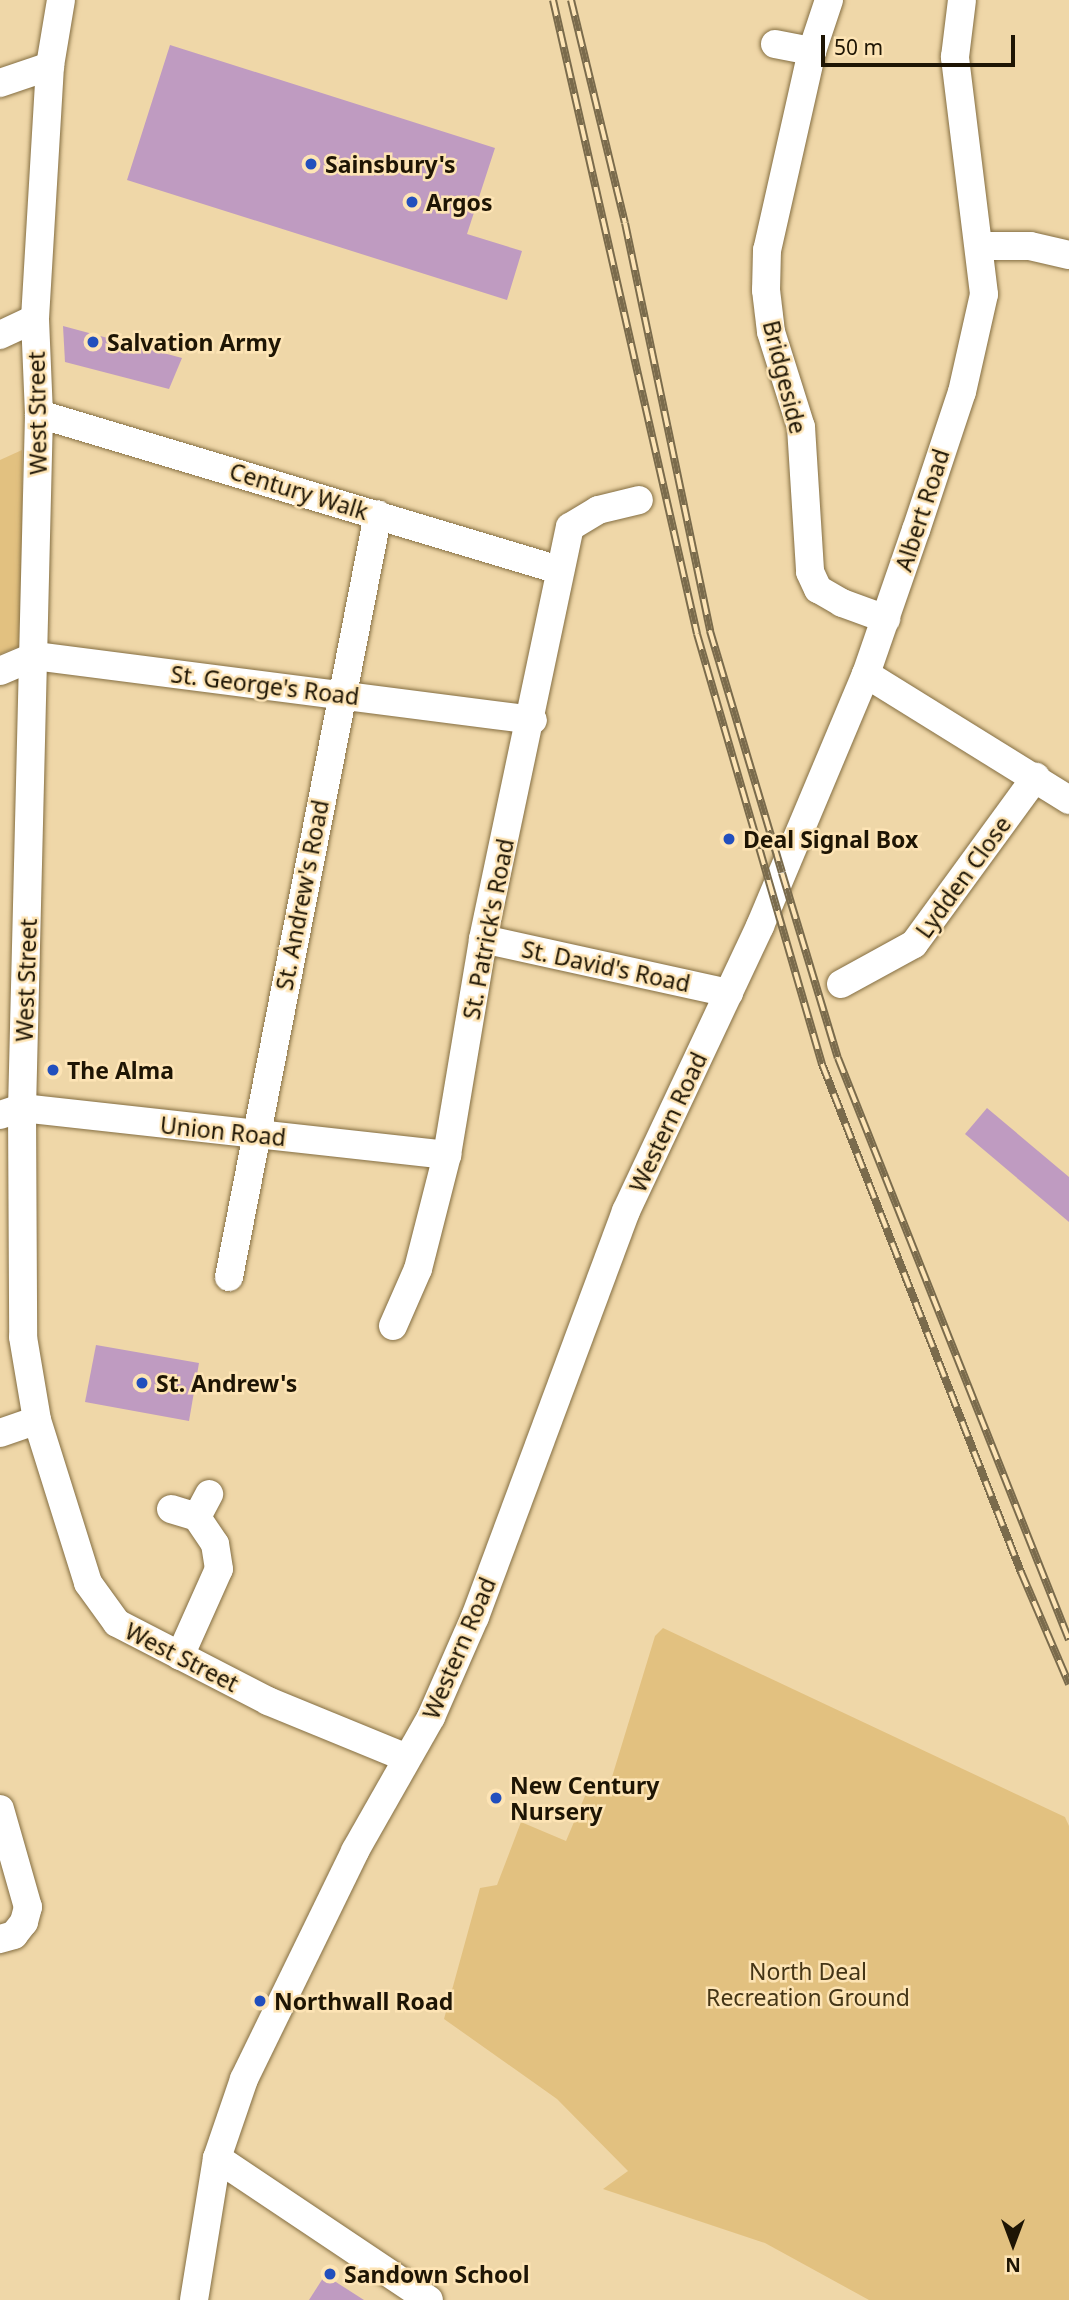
<!DOCTYPE html>
<html>
<head>
<meta charset="utf-8">
<style>
  body { margin:0 }
  #map { position:relative; width:1069px; height:2300px; overflow:hidden; background:#efd7a8; font-family:"Noto Sans",sans-serif }
  div>[style] { position:absolute }
  .green>* { inset:0; background:#e2c180 }
  .building>* { inset:0; background:#bf9bc1 }
  .roads { filter:drop-shadow(0 0 2px #846e42) drop-shadow(0 0 2px #846e42) }
  .minor>* { height:28px; margin:-14px; padding:0 14px; transform-origin:14px; border-radius:14px; background:#fff }
  .rail>* { height:8px; margin-top:-4px; transform-origin:0; background:repeating-linear-gradient(90deg,#fde4b5 0 16px,#7a6b4c 0 32px); box-sizing:border-box; border-block:2px solid #7a6b4c }
  .dots>* { width:19px; height:19px; translate:-50% -50%; box-sizing:border-box; border:4px solid #fde4b5; border-radius:50% }
  span { translate:-50% -50%; white-space:nowrap; text-align:center; line-height:1.15; -webkit-text-stroke:5px #fde4b5; paint-order:stroke }
  .poi-label { font-size:23px; color:#1e1504; font-weight:700 }
  .left { translate:0 -50%; text-align:left }
  .street-label { font-size:23px; color:#1e1504 }
  .park-label { font-size:23px; color:#443516 }
  .north { position:absolute; left:978px; top:2209px; width:70px; height:70px; -webkit-text-stroke:5px #fde4b5; paint-order:stroke; rotate:180deg; font-size:19px; font-weight:700; line-height:28px; text-align:center; color:#1e1504 }
  .north::after { content:''; display:block; margin:auto; width:24px; height:32px; background:#1e1504; clip-path:polygon(50% 0,100% 100%,50% 72%,0 100%) }
  .scale { position:absolute; left:821px; top:35px; width:194px; height:32px; box-sizing:border-box; border:4px solid #1e1504; border-top:0; padding-left:9px; font-size:21px; line-height:24px; white-space:nowrap; color:#1e1504; -webkit-text-stroke:5px #fde4b5; paint-order:stroke }
</style>
</head>
<body>
<div id="map">
  <div class="green">
    <i style="clip-path:polygon(22px 450px,22px 645px,0 654px,0 460px)"></i>
    <i style="clip-path:polygon(663px 1628px,1065px 1817px,1069px 1826px,1069px 2300px,869px 2300px,765px 2243px,603px 2189px,628px 2171px,557px 2099px,444px 2019px,480px 1888px,497px 1885px,521px 1822px,566px 1841px,590px 1784px,608px 1790px,655px 1636px)"></i>
  </div>
  <div class="building">
    <i style="clip-path:polygon(170px 45px,495px 148px,467px 234px,522px 251px,507px 300px,127px 180px)"></i>
    <i style="clip-path:polygon(63px 326px,182px 358px,169px 389px,65px 362px)"></i>
    <i style="clip-path:polygon(987px 1108px,1069px 1177px,1069px 1222px,965px 1134px)"></i>
    <i style="clip-path:polygon(96px 1345px,199px 1363px,189px 1421px,85px 1402px)"></i>
    <i style="clip-path:polygon(325px 2275px,364px 2300px,309px 2300px)"></i>
  </div>
  <div class="roads">
    <div class="minor">
      <i style="left:61px;top:0;width:67px;rotate:99.5deg"></i>
      <i style="left:50px;top:66px;width:253px;rotate:93.4deg"></i>
      <i style="left:35px;top:319px;width:95px;rotate:87.6deg"></i>
      <i style="left:39px;top:414px;width:694px;rotate:91.4deg"></i>
      <i style="left:22px;top:1108px;width:229px;rotate:89.7deg"></i>
      <i style="left:23px;top:1337px;width:84px;rotate:80.4deg"></i>
      <i style="left:37px;top:1420px;width:171px;rotate:72.6deg"></i>
      <i style="left:88px;top:1583px;width:49px;rotate:54.1deg"></i>
      <i style="left:117px;top:1623px;width:170px;rotate:27.3deg"></i>
      <i style="left:268px;top:1701px;width:150px;rotate:22.3deg"></i>
      <i style="left:829px;top:0;width:54px;rotate:108.4deg"></i>
      <i style="left:812px;top:51px;width:204px;rotate:102.7deg"></i>
      <i style="left:767px;top:250px;width:40px;rotate:91.4deg"></i>
      <i style="left:766px;top:290px;width:42px;rotate:83.2deg"></i>
      <i style="left:771px;top:332px;width:100px;rotate:72.5deg"></i>
      <i style="left:801px;top:427px;width:145px;rotate:86.4deg"></i>
      <i style="left:810px;top:572px;width:19px;rotate:65deg"></i>
      <i style="left:818px;top:589px;width:28px;rotate:30deg"></i>
      <i style="left:842px;top:603px;width:47px;rotate:20deg"></i>
      <i style="left:775px;top:44px;width:38px;rotate:11deg"></i>
      <i style="left:0;top:83px;width:53px;rotate:-18.8deg"></i>
      <i style="left:981px;top:246px;width:49px"></i>
      <i style="left:1030px;top:246px;width:40px;rotate:13deg"></i>
      <i style="left:0;top:335px;width:38px;rotate:-25deg"></i>
      <i style="left:39px;top:414px;width:543px;rotate:16.7deg"></i>
      <i style="left:0;top:671px;width:38px;rotate:-23deg"></i>
      <i style="left:35px;top:656px;width:502px;rotate:7.32deg"></i>
      <i style="left:866px;top:674px;width:239px;rotate:31.8deg"></i>
      <i style="left:483px;top:939px;width:252px;rotate:12.4deg"></i>
      <i style="left:841px;top:984px;width:83px;rotate:-28.7deg"></i>
      <i style="left:914px;top:944px;width:207px;rotate:-53.9deg"></i>
      <i style="left:0;top:1115px;width:23px;rotate:-18deg"></i>
      <i style="left:22px;top:1108px;width:428px;rotate:6.3deg"></i>
      <i style="left:229px;top:1277px;width:777px;rotate:-78.95deg"></i>
      <i style="left:393px;top:1326px;width:62px;rotate:-66.3deg"></i>
      <i style="left:418px;top:1269px;width:118px;rotate:-75.7deg"></i>
      <i style="left:447px;top:1155px;width:219px;rotate:-80.5deg"></i>
      <i style="left:483px;top:939px;width:421px;rotate:-78.1deg"></i>
      <i style="left:570px;top:527px;width:33px;rotate:-31deg"></i>
      <i style="left:598px;top:510px;width:42px;rotate:-13.7deg"></i>
      <i style="left:0;top:1433px;width:39px;rotate:-19deg"></i>
      <i style="left:171px;top:1509px;width:27px;rotate:17deg"></i>
      <i style="left:197px;top:1517px;width:26px;rotate:-62deg"></i>
      <i style="left:180px;top:1656px;width:95px;rotate:-65.9deg"></i>
      <i style="left:219px;top:1569px;width:25px;rotate:-99deg"></i>
      <i style="left:215px;top:1544px;width:32px;rotate:-124deg"></i>
      <i style="left:0;top:1809px;width:102px;rotate:74.1deg"></i>
      <i style="left:28px;top:1907px;width:16px;rotate:105deg"></i>
      <i style="left:24px;top:1922px;width:16px;rotate:128deg"></i>
      <i style="left:14px;top:1935px;width:15px;rotate:164deg"></i>
      <i style="left:217px;top:2158px;width:255px;rotate:33.8deg"></i>
      <i style="left:194px;top:2300px;width:144px;rotate:-80.8deg"></i>
      <i style="left:217px;top:2158px;width:83px;rotate:-71.1deg"></i>
      <i style="left:244px;top:2079px;width:254px;rotate:-64deg"></i>
      <i style="left:355px;top:1851px;width:154px;rotate:-60.4deg"></i>
      <i style="left:431px;top:1717px;width:109px;rotate:-66.3deg"></i>
      <i style="left:475px;top:1617px;width:433px;rotate:-69.6deg"></i>
      <i style="left:626px;top:1211px;width:315px;rotate:-64.8deg"></i>
      <i style="left:760px;top:926px;width:273px;rotate:-67.2deg"></i>
      <i style="left:866px;top:674px;width:152px;rotate:-70.9deg"></i>
      <i style="left:916px;top:530px;width:145px;rotate:-71.6deg"></i>
      <i style="left:962px;top:392px;width:100px;rotate:-77.3deg"></i>
      <i style="left:984px;top:294px;width:239px;rotate:-97deg"></i>
      <i style="left:955px;top:57px;width:57px;rotate:-83deg"></i>
    </div>
  </div>
  <div class="rail">
    <i style="left:553px;top:0;width:650px;rotate:77.2deg"></i>
    <i style="left:697px;top:634px;width:448px;rotate:73.8deg"></i>
    <i style="left:822px;top:1064px;width:546px;rotate:68.61deg"></i>
    <i style="left:1021px;top:1572px;width:122px;rotate:66.8deg"></i>
    <i style="left:571px;top:0;width:229px;rotate:76.4deg"></i>
    <i style="left:625px;top:223px;width:417px;rotate:78.2deg"></i>
    <i style="left:710px;top:631px;width:252px;rotate:73.4deg"></i>
    <i style="left:782px;top:873px;width:193px;rotate:73.2deg"></i>
    <i style="left:838px;top:1058px;width:626px;rotate:68.35deg"></i>
  </div>
  <div class="dots">
    <i style="left:311px;top:164px;background:#224fbd"></i>
    <i style="left:412px;top:202px;background:#224fbd"></i>
    <i style="left:93px;top:342px;background:#224fbd"></i>
    <i style="left:729px;top:839px;background:#224fbd"></i>
    <i style="left:53px;top:1070px;background:#224fbd"></i>
    <i style="left:142px;top:1383px;background:#224fbd"></i>
    <i style="left:496px;top:1798px;background:#224fbd"></i>
    <i style="left:260px;top:2001px;background:#224fbd"></i>
    <i style="left:330px;top:2274px;background:#224fbd"></i>
  </div>
  <div class="poi-label">
    <span class="left" style="left:325px;top:164px">Sainsbury's</span>
    <span class="left" style="left:426px;top:202px">Argos</span>
    <span class="left" style="left:107px;top:342px">Salvation Army</span>
    <span class="left" style="left:743px;top:839px">Deal Signal Box</span>
    <span class="left" style="left:67px;top:1070px">The Alma</span>
    <span class="left" style="left:156px;top:1383px">St. Andrew's</span>
    <span class="left" style="left:510px;top:1798px">New Century<br>Nursery</span>
    <span class="left" style="left:274px;top:2001px">Northwall Road</span>
    <span class="left" style="left:344px;top:2274px">Sandown School</span>
  </div>
  <div class="street-label">
    <span style="left:785px;top:377px;rotate:76deg">Bridgeside</span>
    <span style="left:37px;top:413px;rotate:-91deg">West Street</span>
    <span style="left:299px;top:491px;rotate:17deg">Century Walk</span>
    <span style="left:922px;top:510px;rotate:-72deg">Albert Road</span>
    <span style="left:265px;top:685px;rotate:7deg">St. George's Road</span>
    <span style="left:963px;top:877px;rotate:-54deg">Lydden Close</span>
    <span style="left:302px;top:895px;rotate:-79deg">St. Andrew's Road</span>
    <span style="left:488px;top:929px;rotate:-79deg">St. Patrick's Road</span>
    <span style="left:606px;top:966px;rotate:12deg">St. David's Road</span>
    <span style="left:26px;top:980px;rotate:-88deg">West Street</span>
    <span style="left:668px;top:1122px;rotate:-65deg">Western Road</span>
    <span style="left:223px;top:1131px;rotate:6deg">Union Road</span>
    <span style="left:459px;top:1648px;rotate:-67deg">Western Road</span>
    <span style="left:182px;top:1657px;rotate:27deg">West Street</span>
  </div>
  <div class="park-label">
    <span style="left:808px;top:1984px">North Deal<br>Recreation Ground</span>
  </div>
  <div class="north">N</div>
  <div class="scale">50 m</div>
</div>
</body>
</html>
